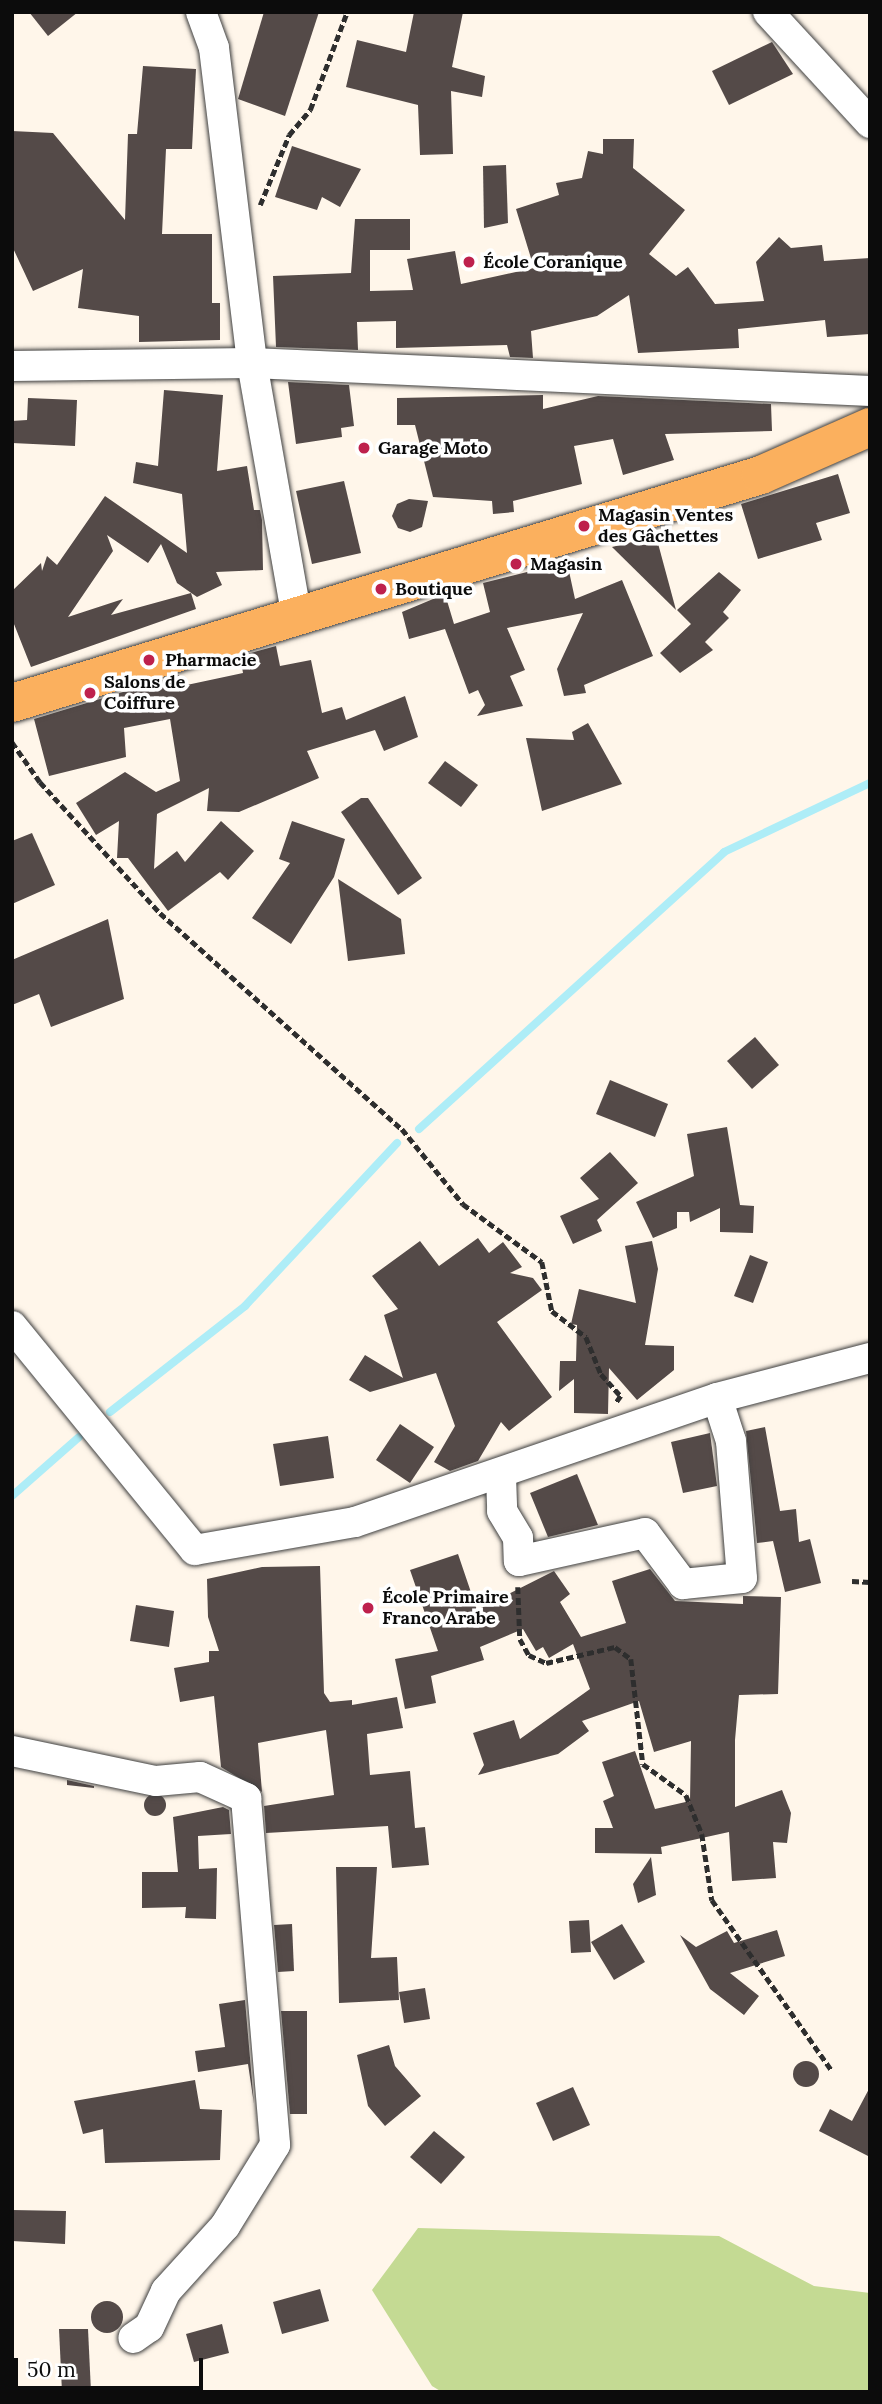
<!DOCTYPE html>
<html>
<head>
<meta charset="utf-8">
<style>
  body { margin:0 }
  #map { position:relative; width:882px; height:2404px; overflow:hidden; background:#fff6ea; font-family:Lora,serif }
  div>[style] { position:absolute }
  .forest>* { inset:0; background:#c4da93 }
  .stream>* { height:8px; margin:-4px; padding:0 4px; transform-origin:4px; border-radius:4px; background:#aeedf7 }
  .building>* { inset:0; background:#544a48 }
  .round { border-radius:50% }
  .path>* { height:4.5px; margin-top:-2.25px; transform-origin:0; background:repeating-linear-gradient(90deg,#2e2e2e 0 7px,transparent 0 10.5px) }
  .roads { filter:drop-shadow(0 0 2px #3f3f3f) drop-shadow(0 0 2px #3f3f3f) }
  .street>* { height:30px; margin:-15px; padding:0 15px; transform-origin:15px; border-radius:15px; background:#fff }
  .primary>* { height:38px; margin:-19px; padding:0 19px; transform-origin:19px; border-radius:19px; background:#fbb05e }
  .dots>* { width:19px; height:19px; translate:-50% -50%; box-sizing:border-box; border:4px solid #fff; border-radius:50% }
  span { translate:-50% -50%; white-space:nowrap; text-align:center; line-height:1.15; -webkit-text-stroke:7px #fff; paint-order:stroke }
  .poi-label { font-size:18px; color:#0c0c0c; font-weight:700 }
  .left { translate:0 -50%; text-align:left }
  .frame { position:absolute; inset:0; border:14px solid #0c0c0c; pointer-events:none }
  .scale { position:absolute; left:14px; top:2358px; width:189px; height:32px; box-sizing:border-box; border:4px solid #0c0c0c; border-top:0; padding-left:9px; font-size:21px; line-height:24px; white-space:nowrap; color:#0c0c0c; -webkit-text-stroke:5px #fff; paint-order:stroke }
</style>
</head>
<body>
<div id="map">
  <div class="forest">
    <i style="clip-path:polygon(418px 2228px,719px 2236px,814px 2286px,870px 2293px,870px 2392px,442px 2392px,432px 2386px,372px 2290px)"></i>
  </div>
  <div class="stream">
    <i style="left:419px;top:1129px;width:412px;rotate:-42.2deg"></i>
    <i style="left:724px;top:852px;width:161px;rotate:-25.3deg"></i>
    <i style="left:110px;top:1412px;width:172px;rotate:-38.1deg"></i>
    <i style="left:245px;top:1306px;width:223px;rotate:-47deg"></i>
    <i style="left:12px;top:1496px;width:89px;rotate:-41.4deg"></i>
  </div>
  <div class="building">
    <i style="clip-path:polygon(29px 12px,78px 12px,48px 36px)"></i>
    <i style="clip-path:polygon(264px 12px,319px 12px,285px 116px,238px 99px)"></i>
    <i style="clip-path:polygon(414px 12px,463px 12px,452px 67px,485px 76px,482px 97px,451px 91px,453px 154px,420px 155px,418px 105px,346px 87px,357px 40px,406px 52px)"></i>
    <i style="clip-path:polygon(772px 42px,793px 74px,729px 105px,712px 71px)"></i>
    <i style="clip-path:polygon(143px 66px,196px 69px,192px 149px,166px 149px,162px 234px,212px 234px,212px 303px,220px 303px,220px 340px,139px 342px,139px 316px,78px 308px,83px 269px,33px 291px,12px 246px,12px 131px,53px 133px,125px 220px,128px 134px,137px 134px)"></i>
    <i style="clip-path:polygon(603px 139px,634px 139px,633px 168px,685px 210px,649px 254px,676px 276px,688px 267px,715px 304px,764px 301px,756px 262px,779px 237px,791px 248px,822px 245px,824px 261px,870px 258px,870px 334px,827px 337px,825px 320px,738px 329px,739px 348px,638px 353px,629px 295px,597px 316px,531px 331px,533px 358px,510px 357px,507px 345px,396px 348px,396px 321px,357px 322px,358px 350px,276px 347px,273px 276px,351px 273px,355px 219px,410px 219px,410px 250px,370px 250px,370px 291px,413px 290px,407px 259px,455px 251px,461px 284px,534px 268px,516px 209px,559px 195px,556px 183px,582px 178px,588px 151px,603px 154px)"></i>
    <i style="clip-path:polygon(292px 146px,361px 169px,340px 207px,322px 197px,317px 210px,275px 197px)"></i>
    <i style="clip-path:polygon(506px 165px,508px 223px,484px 228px,483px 166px)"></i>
    <i style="clip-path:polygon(288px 382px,349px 385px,354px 426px,341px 428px,342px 437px,296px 444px)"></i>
    <i style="clip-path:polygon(164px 390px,223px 395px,217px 471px,247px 466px,254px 510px,260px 510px,262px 520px,263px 570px,216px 572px,222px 585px,197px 597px,177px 583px,161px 544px,148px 563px,107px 535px,113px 551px,68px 617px,123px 599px,111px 615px,191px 593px,196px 609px,31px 667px,12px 619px,12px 591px,41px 563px,42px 571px,47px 556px,57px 565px,105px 496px,187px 553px,182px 494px,133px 483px,136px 462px,158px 466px)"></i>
    <i style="clip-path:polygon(543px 395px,543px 409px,598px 396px,771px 404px,772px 431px,665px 434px,674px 460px,623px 475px,613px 439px,574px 446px,582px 484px,513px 501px,514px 512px,493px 514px,492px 501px,433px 497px,415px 425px,397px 425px,397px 398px)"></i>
    <i style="clip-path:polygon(28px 398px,77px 400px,75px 446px,12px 443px,12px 421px,27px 420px)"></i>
    <i style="clip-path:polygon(838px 474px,850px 513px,816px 523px,822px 540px,758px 559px,741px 504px)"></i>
    <i style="clip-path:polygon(344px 481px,361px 553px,312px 564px,296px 491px)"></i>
    <i style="clip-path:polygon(409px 499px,428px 501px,422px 527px,410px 532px,398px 528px,392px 516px,397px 504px)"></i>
    <i style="clip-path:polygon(656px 536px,676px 610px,612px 547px)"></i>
    <i style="clip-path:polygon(567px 562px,575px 599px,622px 580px,653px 656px,584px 685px,586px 693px,564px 696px,557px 669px,583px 613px,507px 628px,525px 670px,510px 676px,523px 706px,477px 716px,485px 705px,478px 690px,469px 694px,445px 629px,409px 639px,402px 612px,445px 594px,454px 624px,490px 612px,483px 583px)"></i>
    <i style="clip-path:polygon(719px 572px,741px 590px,723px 612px,729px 618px,705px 642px,713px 650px,680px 673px,660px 653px,691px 624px,677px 610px)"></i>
    <i style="clip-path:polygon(276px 646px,280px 666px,311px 660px,322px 713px,342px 707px,346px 720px,405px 696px,418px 737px,384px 751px,375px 730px,307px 751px,319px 778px,239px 812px,207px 811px,209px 788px,157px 814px,154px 869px,177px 851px,185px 862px,221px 821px,254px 851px,228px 880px,220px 872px,168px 911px,128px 858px,117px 858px,119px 821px,96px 835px,76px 803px,125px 772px,156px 792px,180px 781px,170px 719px,124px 728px,126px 757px,49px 776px,34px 719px,179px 675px,182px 686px,243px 673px,240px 656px)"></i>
    <i style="clip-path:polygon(588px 723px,622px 784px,542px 811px,526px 738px,574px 740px,572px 732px)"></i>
    <i style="clip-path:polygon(445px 761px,478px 785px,461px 807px,428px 783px)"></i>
    <i style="clip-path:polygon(361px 798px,368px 798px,422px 878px,398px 895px,341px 812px)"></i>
    <i style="clip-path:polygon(292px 821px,345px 839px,334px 877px,291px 944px,252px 918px,290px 863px,279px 859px)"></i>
    <i style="clip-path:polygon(32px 833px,55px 885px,12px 904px,12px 841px)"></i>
    <i style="clip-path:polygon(338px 879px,401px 919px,405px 954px,348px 961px)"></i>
    <i style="clip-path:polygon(108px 919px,124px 999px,51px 1027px,39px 994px,12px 1005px,12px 960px)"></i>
    <i style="clip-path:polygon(755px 1037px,779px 1065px,752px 1089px,727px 1061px)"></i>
    <i style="clip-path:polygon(610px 1080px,668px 1104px,655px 1137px,596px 1114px)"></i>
    <i style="clip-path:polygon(727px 1127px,740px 1205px,754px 1206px,753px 1233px,720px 1232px,720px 1208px,690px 1222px,689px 1212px,677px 1212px,677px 1228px,653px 1238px,636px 1202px,694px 1176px,687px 1134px)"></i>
    <i style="clip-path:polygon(610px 1152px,638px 1183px,597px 1220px,602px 1231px,573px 1244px,560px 1216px,599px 1199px,580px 1178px)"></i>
    <i style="clip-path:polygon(478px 1238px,489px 1253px,503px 1242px,522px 1267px,510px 1273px,533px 1278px,542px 1290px,497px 1322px,552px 1397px,509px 1431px,501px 1422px,478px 1461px,450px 1471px,434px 1462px,455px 1426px,436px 1373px,370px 1392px,349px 1380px,365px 1355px,403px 1378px,384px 1315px,398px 1309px,372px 1276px,420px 1241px,439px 1266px)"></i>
    <i style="clip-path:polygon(652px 1241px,658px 1269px,645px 1345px,674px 1346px,674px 1370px,637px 1400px,609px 1368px,608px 1414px,574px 1413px,574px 1379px,559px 1391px,560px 1361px,576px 1361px,577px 1325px,571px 1324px,579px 1289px,636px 1303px,625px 1246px)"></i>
    <i style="clip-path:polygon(750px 1255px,768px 1262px,753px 1303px,734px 1296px)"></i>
    <i style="clip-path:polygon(400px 1424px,434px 1447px,410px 1483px,376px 1460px)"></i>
    <i style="clip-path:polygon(765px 1427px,780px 1511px,796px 1509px,799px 1542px,810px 1539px,821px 1583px,785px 1592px,773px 1541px,757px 1543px,746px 1431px)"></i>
    <i style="clip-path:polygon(710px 1433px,717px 1486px,683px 1493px,671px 1442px)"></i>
    <i style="clip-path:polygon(328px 1436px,334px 1478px,280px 1486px,273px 1444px)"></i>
    <i style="clip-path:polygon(577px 1474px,598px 1525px,548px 1537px,530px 1493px)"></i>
    <i style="clip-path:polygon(458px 1554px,477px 1610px,554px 1571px,570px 1594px,560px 1602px,581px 1637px,626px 1623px,612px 1581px,650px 1569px,675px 1601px,743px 1604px,743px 1596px,781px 1597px,778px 1694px,739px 1695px,735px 1740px,735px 1807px,782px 1790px,791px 1813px,787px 1843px,773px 1842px,776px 1878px,732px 1881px,729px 1832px,661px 1847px,662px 1854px,595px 1853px,595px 1828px,613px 1828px,603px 1801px,614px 1796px,602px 1762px,635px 1751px,655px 1809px,690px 1801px,691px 1741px,654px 1752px,639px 1701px,582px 1721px,589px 1731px,558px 1754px,478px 1775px,484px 1765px,473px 1733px,514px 1720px,520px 1739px,590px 1689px,573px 1644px,549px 1658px,543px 1647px,536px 1651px,523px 1629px,480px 1647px,484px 1660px,431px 1676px,436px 1703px,405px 1709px,395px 1659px,438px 1651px,410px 1570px)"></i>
    <i style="clip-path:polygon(320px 1566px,324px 1693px,330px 1702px,352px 1700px,352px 1705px,397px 1697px,403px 1728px,367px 1734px,370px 1775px,410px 1771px,415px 1828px,425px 1827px,429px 1865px,392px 1868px,388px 1826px,266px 1833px,264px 1806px,334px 1795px,326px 1730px,258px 1743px,262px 1792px,221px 1767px,214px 1696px,180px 1702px,174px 1668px,209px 1662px,209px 1651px,219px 1651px,208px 1617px,207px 1579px,262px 1567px)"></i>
    <i style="clip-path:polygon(136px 1605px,174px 1611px,169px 1647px,130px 1641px)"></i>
    <i style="clip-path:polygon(67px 1780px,94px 1786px,94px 1788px,67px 1785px)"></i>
    <i class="round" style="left:144px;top:1794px;width:22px;height:22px"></i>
    <i style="clip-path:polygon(223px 1807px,229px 1810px,231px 1834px,198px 1836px,199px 1869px,217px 1868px,216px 1919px,185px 1918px,186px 1907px,142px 1908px,142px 1872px,178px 1872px,173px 1817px)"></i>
    <i style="clip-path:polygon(651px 1857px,656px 1895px,638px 1903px,633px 1884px)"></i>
    <i style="clip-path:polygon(336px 1867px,377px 1867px,371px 1958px,397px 1957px,399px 2000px,339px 2003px)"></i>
    <i style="clip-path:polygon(589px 1920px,591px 1952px,571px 1953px,569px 1921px)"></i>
    <i style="clip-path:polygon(292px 1924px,294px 1971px,278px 1972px,274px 1925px)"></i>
    <i style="clip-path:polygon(622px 1924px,645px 1962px,614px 1980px,591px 1942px)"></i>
    <i style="clip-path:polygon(777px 1930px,785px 1956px,730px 1973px,759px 1996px,744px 2015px,710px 1989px,680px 1935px,696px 1947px,727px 1931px,734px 1943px)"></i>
    <i style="clip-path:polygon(425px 1988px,430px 2019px,404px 2023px,399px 1992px)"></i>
    <i style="clip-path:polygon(245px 2000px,254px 2104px,248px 2064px,198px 2072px,195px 2051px,225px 2047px,219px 2004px)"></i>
    <i style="clip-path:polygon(281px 2011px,307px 2011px,307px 2114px,290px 2114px)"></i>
    <i style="clip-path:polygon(389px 2045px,395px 2066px,421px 2096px,385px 2126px,368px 2106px,357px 2055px)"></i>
    <i class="round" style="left:793px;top:2061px;width:26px;height:26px"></i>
    <i style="clip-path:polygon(195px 2080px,200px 2109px,222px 2110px,220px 2160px,105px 2163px,103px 2129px,83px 2134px,74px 2101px)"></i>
    <i style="clip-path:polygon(573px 2087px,590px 2125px,553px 2141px,536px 2103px)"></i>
    <i style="clip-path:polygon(870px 2087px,870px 2157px,819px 2131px,830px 2109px,852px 2121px)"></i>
    <i style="clip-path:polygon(434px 2131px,465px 2157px,441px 2184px,410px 2157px)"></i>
    <i style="clip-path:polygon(12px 2210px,66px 2211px,65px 2244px,12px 2241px)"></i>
    <i style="clip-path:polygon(320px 2289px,329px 2321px,282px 2334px,273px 2302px)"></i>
    <i class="round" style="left:91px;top:2301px;width:32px;height:32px"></i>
    <i style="clip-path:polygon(222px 2324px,229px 2353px,194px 2362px,186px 2334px)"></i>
    <i style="clip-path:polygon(59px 2329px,88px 2329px,91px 2392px,62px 2392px)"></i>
  </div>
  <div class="path">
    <i style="left:260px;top:205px;width:76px;rotate:-67.5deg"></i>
    <i style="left:289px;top:135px;width:33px;rotate:-50deg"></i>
    <i style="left:310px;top:110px;width:105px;rotate:-69.3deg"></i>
    <i style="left:12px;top:742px;width:49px;rotate:55deg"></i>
    <i style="left:40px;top:782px;width:178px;rotate:47.5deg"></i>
    <i style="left:160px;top:913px;width:324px;rotate:41.8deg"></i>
    <i style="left:402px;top:1129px;width:97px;rotate:50.9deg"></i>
    <i style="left:463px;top:1204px;width:98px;rotate:36.3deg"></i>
    <i style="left:542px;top:1262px;width:50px;rotate:78.5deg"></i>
    <i style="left:552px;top:1311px;width:43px;rotate:37.4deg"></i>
    <i style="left:586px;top:1337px;width:40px;rotate:68deg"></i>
    <i style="left:601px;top:1374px;width:30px;rotate:48deg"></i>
    <i style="left:621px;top:1396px;width:9px;rotate:126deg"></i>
    <i style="left:852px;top:1581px;width:18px;rotate:3deg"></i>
    <i style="left:518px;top:1587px;width:52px;rotate:87.8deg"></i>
    <i style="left:520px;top:1639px;width:18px;rotate:61deg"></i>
    <i style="left:529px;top:1655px;width:19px;rotate:25deg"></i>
    <i style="left:546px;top:1663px;width:71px;rotate:-13.1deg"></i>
    <i style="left:615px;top:1647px;width:20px;rotate:37deg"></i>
    <i style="left:631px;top:1659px;width:106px;rotate:83.5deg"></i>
    <i style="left:643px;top:1764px;width:53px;rotate:35.8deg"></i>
    <i style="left:686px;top:1795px;width:42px;rotate:67.7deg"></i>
    <i style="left:702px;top:1834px;width:67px;rotate:81.4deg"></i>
    <i style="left:712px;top:1900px;width:209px;rotate:54.9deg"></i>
  </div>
  <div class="roads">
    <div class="street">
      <i style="left:201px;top:12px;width:38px;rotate:70deg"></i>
      <i style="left:214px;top:48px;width:317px;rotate:83.1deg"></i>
      <i style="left:252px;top:363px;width:260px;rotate:80deg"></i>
      <i style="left:768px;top:12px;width:151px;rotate:47.4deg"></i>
      <i style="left:12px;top:366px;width:240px;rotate:-0.7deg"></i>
      <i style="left:252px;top:363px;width:619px;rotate:2.59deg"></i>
      <i style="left:12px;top:1326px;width:289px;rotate:50.8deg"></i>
      <i style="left:195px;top:1550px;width:162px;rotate:-9.9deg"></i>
      <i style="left:355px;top:1522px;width:383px;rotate:-18.9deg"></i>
      <i style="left:717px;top:1398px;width:158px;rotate:-14.7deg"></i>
      <i style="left:501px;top:1476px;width:35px;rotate:88deg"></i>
      <i style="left:502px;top:1511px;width:31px;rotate:59deg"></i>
      <i style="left:518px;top:1538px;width:23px;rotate:88deg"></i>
      <i style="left:519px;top:1561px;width:129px;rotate:-12.5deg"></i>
      <i style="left:645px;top:1533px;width:64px;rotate:53.3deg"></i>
      <i style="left:683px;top:1584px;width:59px;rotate:-5.8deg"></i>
      <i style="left:742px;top:1578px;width:137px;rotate:-94.6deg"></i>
      <i style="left:731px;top:1441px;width:45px;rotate:-108deg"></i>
      <i style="left:12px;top:1751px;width:147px;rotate:11.8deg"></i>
      <i style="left:156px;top:1781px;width:44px;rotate:-5.2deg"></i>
      <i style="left:200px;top:1777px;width:51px;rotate:24.5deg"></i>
      <i style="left:246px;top:1798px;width:348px;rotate:85.2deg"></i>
      <i style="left:275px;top:2145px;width:95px;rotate:121.7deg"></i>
      <i style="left:225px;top:2226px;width:88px;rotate:132.2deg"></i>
      <i style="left:166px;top:2291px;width:40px;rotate:115deg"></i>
      <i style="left:149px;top:2327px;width:19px;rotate:145deg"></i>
    </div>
    <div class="primary">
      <i style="left:12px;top:703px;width:783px;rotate:-16.93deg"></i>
      <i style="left:761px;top:475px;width:119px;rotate:-23.8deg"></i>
    </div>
  </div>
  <div class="dots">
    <i style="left:469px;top:262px;background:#be214d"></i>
    <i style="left:364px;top:448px;background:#be214d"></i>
    <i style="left:584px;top:526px;background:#be214d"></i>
    <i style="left:516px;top:564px;background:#be214d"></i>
    <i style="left:381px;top:589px;background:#be214d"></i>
    <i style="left:149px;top:660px;background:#be214d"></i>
    <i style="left:90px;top:693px;background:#be214d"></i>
    <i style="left:368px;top:1608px;background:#be214d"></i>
  </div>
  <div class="poi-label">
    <span class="left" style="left:483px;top:262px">École Coranique</span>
    <span class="left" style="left:378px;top:448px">Garage Moto</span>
    <span class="left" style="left:598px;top:526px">Magasin Ventes<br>des Gâchettes</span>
    <span class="left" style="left:530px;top:564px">Magasin</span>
    <span class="left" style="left:395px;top:589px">Boutique</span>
    <span class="left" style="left:165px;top:660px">Pharmacie</span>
    <span class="left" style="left:104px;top:693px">Salons de<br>Coiffure</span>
    <span class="left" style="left:382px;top:1608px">École Primaire<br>Franco Arabe</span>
  </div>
  <div class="frame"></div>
  <div class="scale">50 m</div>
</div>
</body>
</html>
